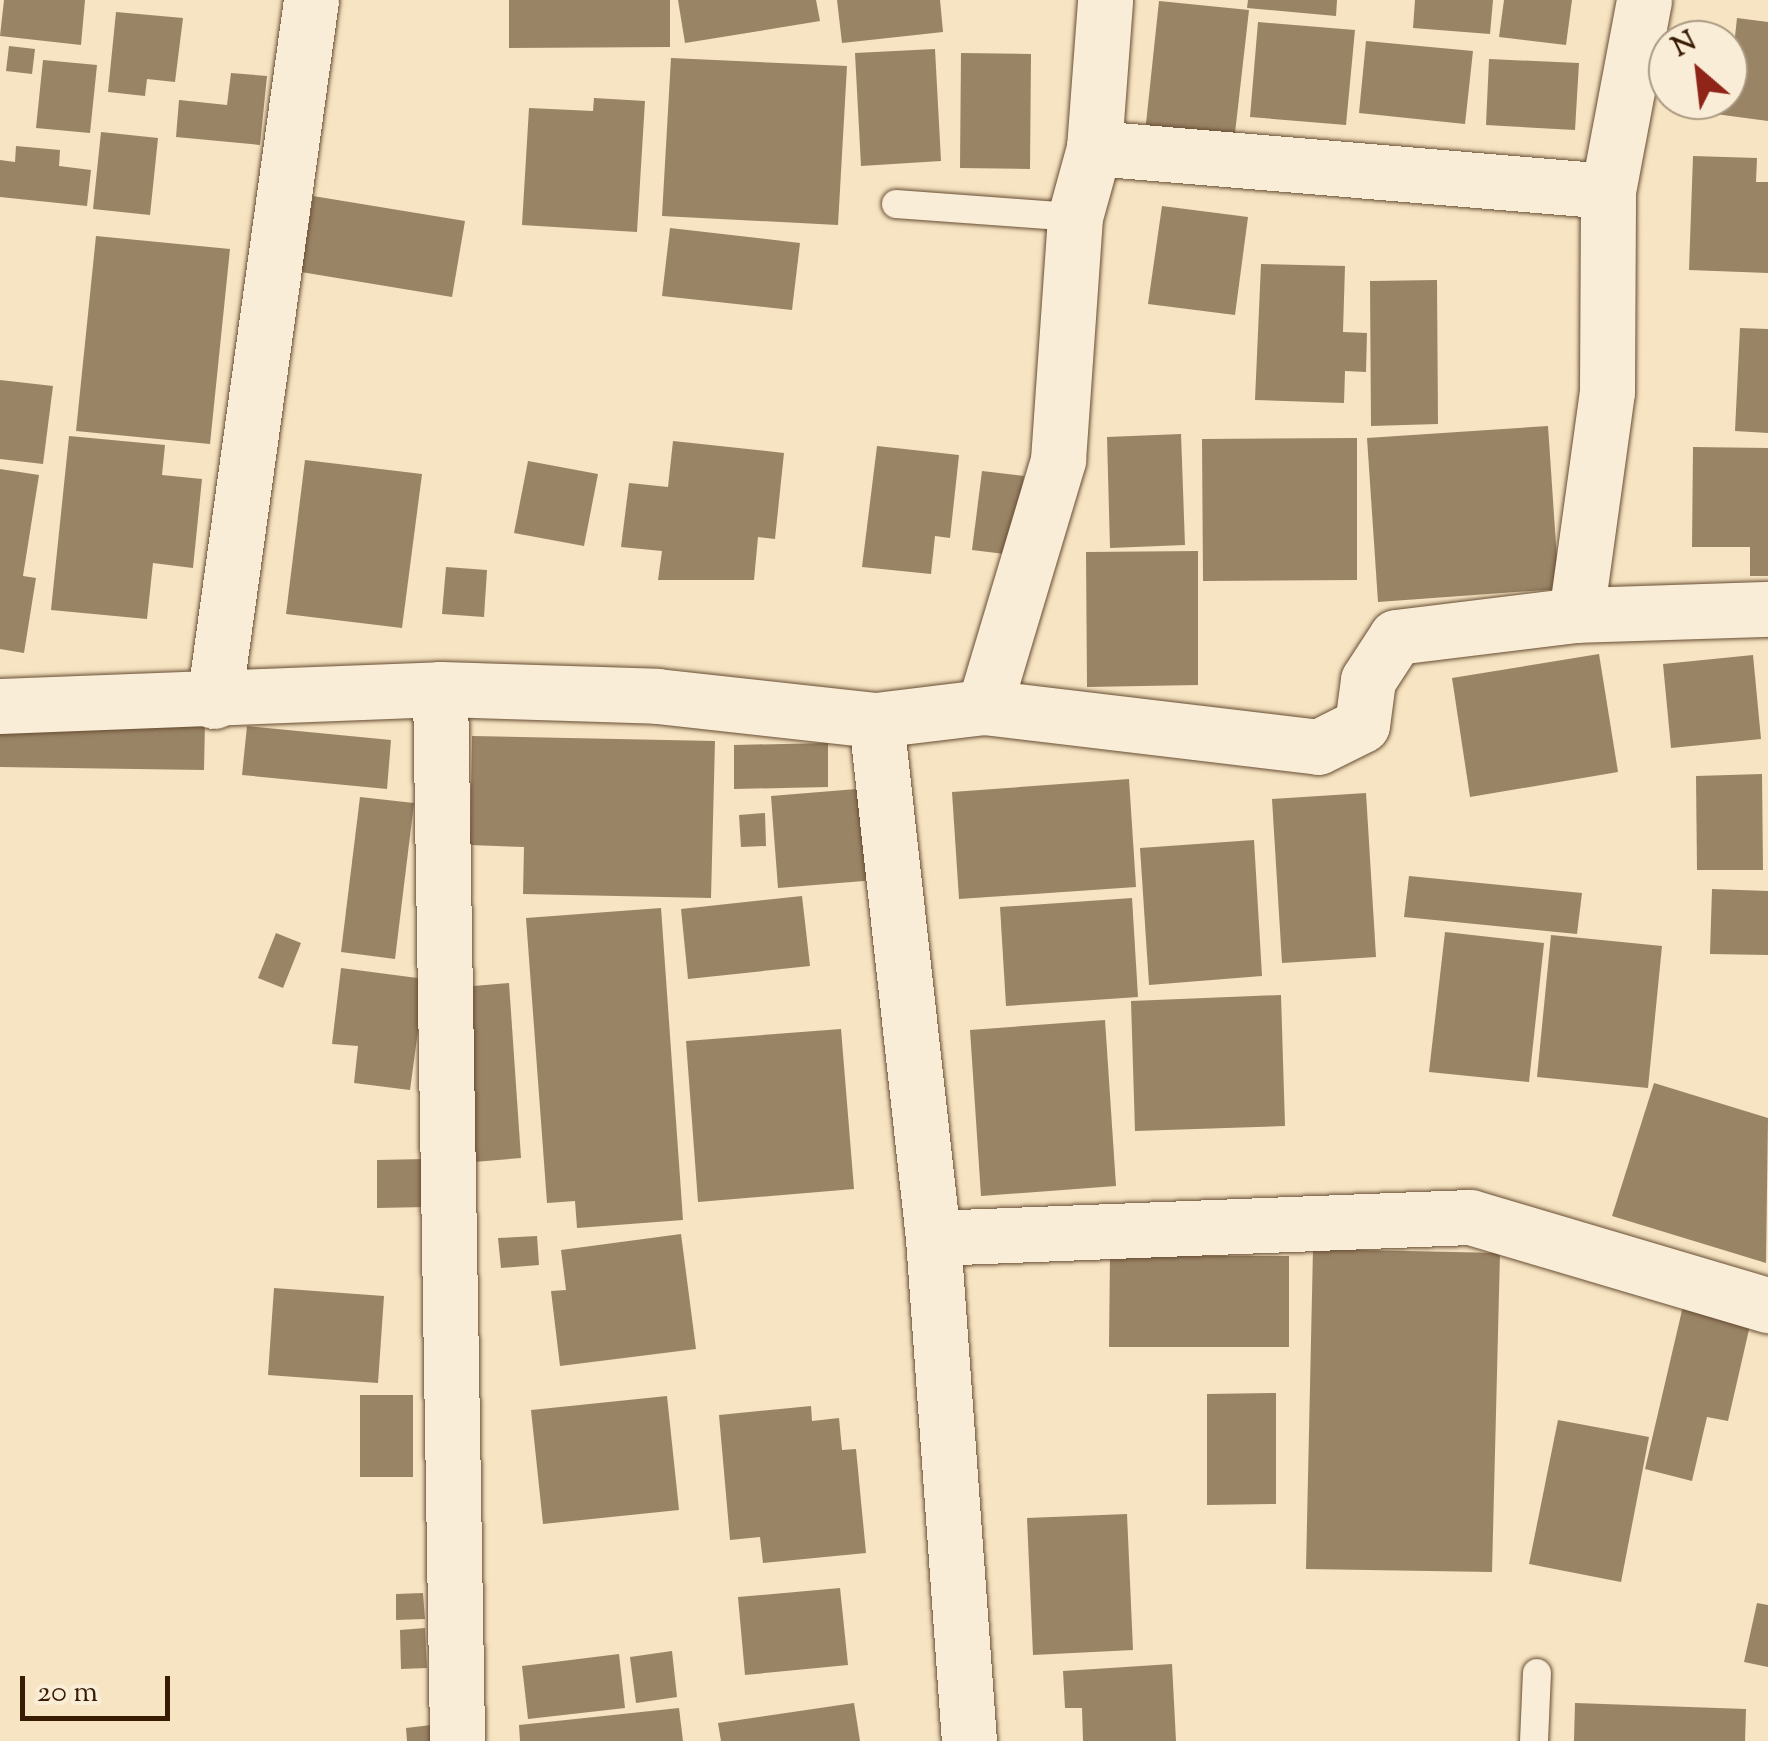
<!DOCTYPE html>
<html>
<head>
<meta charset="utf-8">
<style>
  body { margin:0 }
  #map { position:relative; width:1768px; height:1741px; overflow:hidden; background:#f6e4c2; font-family:"Sorts Mill Goudy",serif }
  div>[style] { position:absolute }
  .building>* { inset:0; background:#9a8466 }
  .roads { filter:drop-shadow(0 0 2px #674d33) drop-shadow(0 0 2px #674d33) }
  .service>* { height:28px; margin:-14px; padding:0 14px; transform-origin:14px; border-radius:14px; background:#f9edd7 }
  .minor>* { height:55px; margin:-27.5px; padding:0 27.5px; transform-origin:27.5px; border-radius:27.5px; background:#f9edd7 }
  span { translate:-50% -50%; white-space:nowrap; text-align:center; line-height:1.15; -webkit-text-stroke:8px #f9edd7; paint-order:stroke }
  .north { position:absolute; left:1648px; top:20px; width:100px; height:100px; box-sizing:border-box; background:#f9edd7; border:2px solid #ab9982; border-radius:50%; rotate:332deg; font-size:28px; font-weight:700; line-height:40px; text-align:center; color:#371b03 }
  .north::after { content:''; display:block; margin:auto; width:35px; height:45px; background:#8f2418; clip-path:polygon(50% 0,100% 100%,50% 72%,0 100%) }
  .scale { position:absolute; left:20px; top:1676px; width:150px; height:45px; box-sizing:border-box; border:5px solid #371b03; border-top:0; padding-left:12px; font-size:30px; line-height:35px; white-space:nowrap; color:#371b03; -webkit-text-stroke:8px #f9edd7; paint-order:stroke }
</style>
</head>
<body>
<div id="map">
  <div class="building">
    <i style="clip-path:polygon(4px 0,85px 0,81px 45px,0 36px)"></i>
    <i style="clip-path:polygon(509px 0,670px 0,670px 47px,509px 48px)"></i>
    <i style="clip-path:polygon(678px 0,816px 0,820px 21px,685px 43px)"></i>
    <i style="clip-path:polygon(837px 0,940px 0,943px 32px,842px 43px)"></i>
    <i style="clip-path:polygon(1248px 0,1337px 0,1336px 16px,1247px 8px)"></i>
    <i style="clip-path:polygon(1415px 0,1493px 0,1490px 34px,1413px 28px)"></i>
    <i style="clip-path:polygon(1504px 0,1572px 0,1566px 45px,1499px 37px)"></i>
    <i style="clip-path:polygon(1159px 1px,1249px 10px,1234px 142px,1145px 133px)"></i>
    <i style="clip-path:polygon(116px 12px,183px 18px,175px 82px,147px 79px,145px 96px,108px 92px)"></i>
    <i style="clip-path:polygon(1737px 18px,1768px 22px,1768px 121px,1708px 113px,1710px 100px,1728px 100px)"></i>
    <i style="clip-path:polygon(1258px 22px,1355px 30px,1346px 125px,1250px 117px)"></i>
    <i style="clip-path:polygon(1366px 41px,1473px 51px,1465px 124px,1359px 113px)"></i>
    <i style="clip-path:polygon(9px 46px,35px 49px,32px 74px,6px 71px)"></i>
    <i style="clip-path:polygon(935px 49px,941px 161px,861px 166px,855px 53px)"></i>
    <i style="clip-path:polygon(961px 53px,1031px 54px,1030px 169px,960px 168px)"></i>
    <i style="clip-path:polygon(671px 58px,847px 66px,838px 225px,662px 216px)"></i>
    <i style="clip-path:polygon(1489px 59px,1579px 63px,1575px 130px,1486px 125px)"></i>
    <i style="clip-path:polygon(43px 60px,97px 65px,90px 133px,36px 128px)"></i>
    <i style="clip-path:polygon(231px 73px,267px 76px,260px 145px,176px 137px,179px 100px,227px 105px)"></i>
    <i style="clip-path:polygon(594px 98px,645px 101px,637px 232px,522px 225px,529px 108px,593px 111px)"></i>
    <i style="clip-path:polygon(101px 132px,158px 138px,150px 215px,93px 209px)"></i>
    <i style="clip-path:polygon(16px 146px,60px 150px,59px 166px,91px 170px,87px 206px,0 197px,0 160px,15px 162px)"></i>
    <i style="clip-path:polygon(1693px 156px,1757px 158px,1756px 182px,1768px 182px,1768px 273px,1689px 270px)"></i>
    <i style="clip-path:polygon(313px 196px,465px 221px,452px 297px,301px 272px)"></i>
    <i style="clip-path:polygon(1162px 206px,1248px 217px,1235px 315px,1148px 304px)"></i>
    <i style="clip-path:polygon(670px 228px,800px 243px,792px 310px,662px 296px)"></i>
    <i style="clip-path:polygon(96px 236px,230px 249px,210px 444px,76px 431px)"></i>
    <i style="clip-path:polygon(1261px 264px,1345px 266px,1343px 332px,1367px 333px,1366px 372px,1345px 371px,1344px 403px,1255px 400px)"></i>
    <i style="clip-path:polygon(1437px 280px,1438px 424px,1371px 426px,1370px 281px)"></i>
    <i style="clip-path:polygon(1740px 328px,1768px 329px,1768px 433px,1735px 431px)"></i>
    <i style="clip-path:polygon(0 380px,53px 386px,43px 464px,0 459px)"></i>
    <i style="clip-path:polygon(1548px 426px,1559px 589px,1378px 602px,1367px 438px)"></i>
    <i style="clip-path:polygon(1181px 434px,1185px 545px,1110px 548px,1107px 437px)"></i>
    <i style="clip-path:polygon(69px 436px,165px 445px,162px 475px,202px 479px,193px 568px,153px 563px,147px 619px,51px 610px)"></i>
    <i style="clip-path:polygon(1357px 438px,1357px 580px,1203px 581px,1202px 439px)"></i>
    <i style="clip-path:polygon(673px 441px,784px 453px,775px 539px,758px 537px,754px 580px,658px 580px,662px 551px,621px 547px,629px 483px,668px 487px)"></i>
    <i style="clip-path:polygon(877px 446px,959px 455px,950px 538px,935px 536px,931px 574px,862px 567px)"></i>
    <i style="clip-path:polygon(1693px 447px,1768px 448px,1768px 576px,1750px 576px,1750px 547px,1692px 547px)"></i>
    <i style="clip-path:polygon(305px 460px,422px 474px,402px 628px,286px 614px)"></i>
    <i style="clip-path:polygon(528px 461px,598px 474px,584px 546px,514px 533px)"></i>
    <i style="clip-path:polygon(0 469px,39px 475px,23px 576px,36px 578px,24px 653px,0 649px)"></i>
    <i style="clip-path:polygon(982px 471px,1024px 476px,1013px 555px,972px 550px)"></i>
    <i style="clip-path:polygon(1198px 551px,1198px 685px,1087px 687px,1086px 552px)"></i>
    <i style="clip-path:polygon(446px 567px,487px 570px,484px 617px,442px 614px)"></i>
    <i style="clip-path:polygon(1599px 654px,1618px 772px,1470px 797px,1452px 678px)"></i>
    <i style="clip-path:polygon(1753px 655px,1761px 739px,1671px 748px,1663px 664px)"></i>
    <i style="clip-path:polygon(0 719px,205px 722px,204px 770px,0 767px)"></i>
    <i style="clip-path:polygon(247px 726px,391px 740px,387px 789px,242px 775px)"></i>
    <i style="clip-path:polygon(472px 736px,715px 741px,711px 898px,523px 894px,524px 847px,470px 845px)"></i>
    <i style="clip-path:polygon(828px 743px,828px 787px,734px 789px,734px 745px)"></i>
    <i style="clip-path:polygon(1762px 774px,1763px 870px,1697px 870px,1696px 776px)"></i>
    <i style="clip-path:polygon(1129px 779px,1136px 887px,959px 899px,952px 792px)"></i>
    <i style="clip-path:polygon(869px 788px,876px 880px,778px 888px,771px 796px)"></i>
    <i style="clip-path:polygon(1366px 793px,1376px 957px,1282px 963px,1272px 799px)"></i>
    <i style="clip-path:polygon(360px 797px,414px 803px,395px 959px,341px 952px)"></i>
    <i style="clip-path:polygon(765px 813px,766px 846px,741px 847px,739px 815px)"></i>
    <i style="clip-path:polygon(1254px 840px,1262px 976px,1149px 985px,1140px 848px)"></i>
    <i style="clip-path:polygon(1409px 876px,1582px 893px,1577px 934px,1404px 917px)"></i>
    <i style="clip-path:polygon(1712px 889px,1768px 891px,1768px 955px,1710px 954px)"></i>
    <i style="clip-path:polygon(802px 896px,810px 966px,688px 979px,681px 909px)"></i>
    <i style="clip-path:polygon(1132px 898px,1138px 997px,1006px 1006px,1000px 907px)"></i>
    <i style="clip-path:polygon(661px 908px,683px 1220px,577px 1228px,575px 1201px,547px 1203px,526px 918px)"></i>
    <i style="clip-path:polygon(1445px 932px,1544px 943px,1529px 1082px,1429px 1072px)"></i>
    <i style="clip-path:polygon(276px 933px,301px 943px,283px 988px,258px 978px)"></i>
    <i style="clip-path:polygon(1551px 935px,1662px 946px,1648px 1088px,1537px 1077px)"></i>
    <i style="clip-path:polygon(341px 968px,425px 979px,410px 1090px,354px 1083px,358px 1046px,332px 1044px)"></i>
    <i style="clip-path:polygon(509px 983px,521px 1158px,474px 1162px,461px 987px)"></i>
    <i style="clip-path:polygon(1281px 995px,1285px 1126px,1135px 1131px,1131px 1001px)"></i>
    <i style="clip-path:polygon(1105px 1020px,1116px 1186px,981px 1196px,970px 1030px)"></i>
    <i style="clip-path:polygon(841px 1029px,854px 1189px,698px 1202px,686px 1041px)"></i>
    <i style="clip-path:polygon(1654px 1083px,1768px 1118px,1766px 1263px,1612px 1216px)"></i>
    <i style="clip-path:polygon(426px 1159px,426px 1207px,377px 1208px,377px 1160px)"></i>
    <i style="clip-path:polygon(681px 1234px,696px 1349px,560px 1366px,551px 1291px,566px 1290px,561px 1250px)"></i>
    <i style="clip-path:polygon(537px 1236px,539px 1265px,501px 1268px,498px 1238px)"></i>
    <i style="clip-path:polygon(1313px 1249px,1500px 1253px,1492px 1572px,1306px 1569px)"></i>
    <i style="clip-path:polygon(1110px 1255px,1289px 1256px,1289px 1347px,1109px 1347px)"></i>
    <i style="clip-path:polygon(274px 1288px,384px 1296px,378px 1383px,268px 1375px)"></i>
    <i style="clip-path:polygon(1683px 1306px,1751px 1321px,1728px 1421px,1707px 1417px,1692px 1481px,1645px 1469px)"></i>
    <i style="clip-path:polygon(1276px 1393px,1276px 1504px,1207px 1505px,1207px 1394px)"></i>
    <i style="clip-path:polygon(360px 1395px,413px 1395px,413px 1477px,360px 1477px)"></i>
    <i style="clip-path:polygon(667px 1396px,679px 1510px,543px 1524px,531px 1410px)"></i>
    <i style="clip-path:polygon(811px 1406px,812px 1421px,839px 1418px,842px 1450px,856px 1449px,866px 1553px,763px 1563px,760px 1537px,730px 1540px,719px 1415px)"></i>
    <i style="clip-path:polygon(1558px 1420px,1649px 1437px,1621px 1582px,1529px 1564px)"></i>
    <i style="clip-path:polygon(1127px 1514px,1133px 1650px,1033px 1655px,1027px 1518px)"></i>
    <i style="clip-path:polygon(840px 1588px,848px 1665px,745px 1675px,738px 1597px)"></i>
    <i style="clip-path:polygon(423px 1593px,425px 1619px,396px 1620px,396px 1594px)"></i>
    <i style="clip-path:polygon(1757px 1603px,1768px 1605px,1768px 1667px,1744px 1662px)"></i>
    <i style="clip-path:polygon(425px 1628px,427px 1668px,401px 1669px,400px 1630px)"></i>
    <i style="clip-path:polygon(672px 1651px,677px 1697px,636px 1703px,630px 1657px)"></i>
    <i style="clip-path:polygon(619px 1654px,625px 1708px,528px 1719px,522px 1666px)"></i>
    <i style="clip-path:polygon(1172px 1664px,1176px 1741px,1083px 1741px,1082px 1708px,1065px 1708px,1063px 1671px)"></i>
    <i style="clip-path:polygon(854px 1703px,860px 1741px,721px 1741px,718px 1723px)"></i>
    <i style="clip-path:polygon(1575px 1703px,1746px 1709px,1745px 1741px,1574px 1741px)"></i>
    <i style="clip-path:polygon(679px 1708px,683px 1741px,520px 1741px,519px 1725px)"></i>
    <i style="clip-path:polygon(440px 1724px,441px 1741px,407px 1741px,406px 1728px)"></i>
  </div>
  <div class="roads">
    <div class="service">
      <i style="left:896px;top:204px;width:179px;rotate:4.2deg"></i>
      <i style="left:1534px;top:1741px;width:68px;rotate:-87.5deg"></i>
    </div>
    <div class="minor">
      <i style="left:1094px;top:148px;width:516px;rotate:4.78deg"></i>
      <i style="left:1576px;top:615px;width:192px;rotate:-1.8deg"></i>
      <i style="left:440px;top:689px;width:1052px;rotate:89.07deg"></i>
      <i style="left:214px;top:701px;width:708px;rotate:-82.12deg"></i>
      <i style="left:0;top:706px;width:440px;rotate:-2.2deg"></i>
      <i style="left:440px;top:689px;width:217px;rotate:1.8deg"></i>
      <i style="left:657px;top:696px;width:220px;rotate:6.3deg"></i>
      <i style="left:876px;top:720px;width:521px;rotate:83.72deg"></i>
      <i style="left:933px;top:1238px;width:504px;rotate:85.91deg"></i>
      <i style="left:984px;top:707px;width:258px;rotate:-73.3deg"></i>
      <i style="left:1058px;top:460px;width:244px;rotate:-86deg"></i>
      <i style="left:1075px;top:217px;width:72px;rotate:-74.6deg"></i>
      <i style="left:1094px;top:148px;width:148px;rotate:-85.7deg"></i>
      <i style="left:876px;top:720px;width:109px;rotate:-6.9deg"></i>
      <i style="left:984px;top:707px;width:336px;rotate:6.8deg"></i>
      <i style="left:1318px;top:747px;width:49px;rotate:-26.6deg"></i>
      <i style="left:1362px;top:725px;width:45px;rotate:-82.4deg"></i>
      <i style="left:1368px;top:680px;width:51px;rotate:-56.9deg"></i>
      <i style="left:1396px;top:637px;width:181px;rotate:-7deg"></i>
      <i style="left:1576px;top:615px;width:225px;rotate:-82.1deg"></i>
      <i style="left:1607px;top:392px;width:201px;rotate:-89.7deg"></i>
      <i style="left:1608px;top:191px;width:194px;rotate:-79.3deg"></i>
      <i style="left:933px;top:1238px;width:537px;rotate:-2.24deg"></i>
      <i style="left:1470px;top:1217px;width:311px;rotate:16.5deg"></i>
    </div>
  </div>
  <div class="north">N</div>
  <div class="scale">20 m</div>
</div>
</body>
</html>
